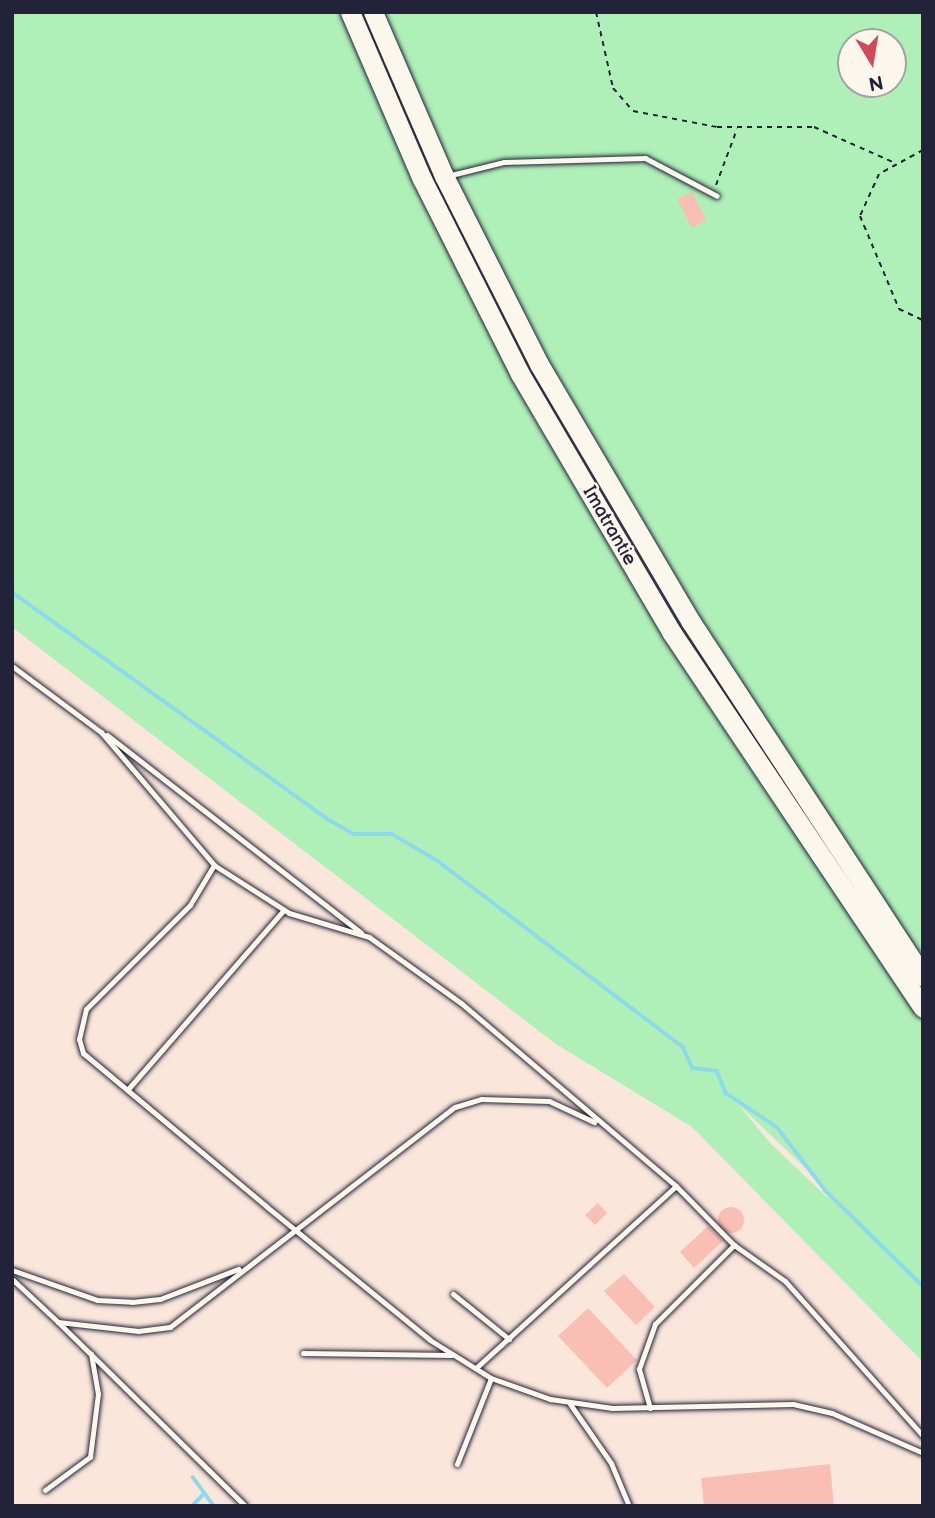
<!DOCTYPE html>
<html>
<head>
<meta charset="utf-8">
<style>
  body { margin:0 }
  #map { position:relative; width:935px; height:1518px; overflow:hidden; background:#fbe6db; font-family:"Balsamiq Sans",sans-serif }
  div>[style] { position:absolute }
  .green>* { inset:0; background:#aef0b8 }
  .stream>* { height:3.5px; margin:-1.75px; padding:0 1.75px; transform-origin:1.75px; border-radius:1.75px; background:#8ddaec }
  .building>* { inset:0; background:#fabfb4 }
  .round { border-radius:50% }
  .path>* { height:2px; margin-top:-1px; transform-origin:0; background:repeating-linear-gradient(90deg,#22223b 0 5px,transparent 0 10px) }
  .roads { filter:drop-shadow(0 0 2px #22223b) drop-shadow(0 0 2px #22223b) }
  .service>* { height:5px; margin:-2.5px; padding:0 2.5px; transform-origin:2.5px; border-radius:2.5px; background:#fbf7ec }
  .motorway>* { height:19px; margin:-9.5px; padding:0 9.5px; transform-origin:9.5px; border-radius:9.5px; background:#fbf7ec }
  span { translate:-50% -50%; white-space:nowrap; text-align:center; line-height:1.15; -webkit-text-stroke:5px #fbf7ec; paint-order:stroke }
  .street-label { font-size:19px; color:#22223b }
  .frame { position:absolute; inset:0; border:14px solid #22223b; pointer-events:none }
  .north { position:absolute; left:837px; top:28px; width:70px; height:70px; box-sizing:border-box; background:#fbf7ec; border:2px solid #a4a2a5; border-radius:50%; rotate:169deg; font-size:19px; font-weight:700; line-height:28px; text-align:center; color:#22223b }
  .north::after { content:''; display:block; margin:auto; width:24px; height:32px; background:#d1495b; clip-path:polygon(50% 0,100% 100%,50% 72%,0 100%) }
</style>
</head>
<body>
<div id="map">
  <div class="green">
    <i style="clip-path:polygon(evenodd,12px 12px,923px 12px,923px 1362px,692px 1127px,556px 1044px,12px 627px,12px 12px,851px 42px,893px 42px,893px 84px,851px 84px,851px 42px,12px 12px,738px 1104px,820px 1182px,829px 1199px,770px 1143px,738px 1104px)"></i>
  </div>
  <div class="stream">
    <i style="left:12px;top:592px;width:387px;rotate:35.7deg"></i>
    <i style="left:326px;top:818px;width:32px;rotate:30deg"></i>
    <i style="left:354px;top:834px;width:38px"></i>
    <i style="left:392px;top:834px;width:53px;rotate:30.4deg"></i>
    <i style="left:438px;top:861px;width:308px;rotate:37.2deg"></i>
    <i style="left:683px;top:1047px;width:23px;rotate:65deg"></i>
    <i style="left:693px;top:1068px;width:24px;rotate:7deg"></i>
    <i style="left:717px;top:1071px;width:24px;rotate:68deg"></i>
    <i style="left:726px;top:1093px;width:61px;rotate:33.7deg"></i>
    <i style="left:777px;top:1127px;width:81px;rotate:52.6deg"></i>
    <i style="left:826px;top:1191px;width:136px;rotate:44.4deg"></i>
    <i style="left:193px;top:1477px;width:36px;rotate:54deg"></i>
    <i style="left:192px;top:1506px;width:16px;rotate:-45deg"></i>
  </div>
  <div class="building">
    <i style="clip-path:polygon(692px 192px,706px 220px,692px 228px,677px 199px)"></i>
    <i style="clip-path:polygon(598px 1203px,607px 1213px,595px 1225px,585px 1215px)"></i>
    <i class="round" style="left:718px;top:1207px;width:26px;height:26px"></i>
    <i style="clip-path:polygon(708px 1226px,723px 1241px,694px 1268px,680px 1252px)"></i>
    <i style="clip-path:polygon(624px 1274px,655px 1307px,636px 1325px,604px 1291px)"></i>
    <i style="clip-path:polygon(588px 1308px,637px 1360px,607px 1388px,558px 1336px)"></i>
    <i style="clip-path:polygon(830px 1464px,834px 1506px,704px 1506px,701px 1478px)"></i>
  </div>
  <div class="path">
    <i style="left:596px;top:12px;width:78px;rotate:77.4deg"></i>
    <i style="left:613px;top:88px;width:30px;rotate:49deg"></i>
    <i style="left:633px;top:111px;width:86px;rotate:10.8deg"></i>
    <i style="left:717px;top:127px;width:97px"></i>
    <i style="left:814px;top:127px;width:89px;rotate:24deg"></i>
    <i style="left:923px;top:150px;width:50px;rotate:151.4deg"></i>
    <i style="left:879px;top:174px;width:46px;rotate:114.3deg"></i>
    <i style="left:860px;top:216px;width:101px;rotate:67.2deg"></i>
    <i style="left:899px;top:309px;width:26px;rotate:25deg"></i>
    <i style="left:716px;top:185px;width:60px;rotate:-69.4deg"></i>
  </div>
  <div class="roads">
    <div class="service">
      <i style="left:447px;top:176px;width:59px;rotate:-13.8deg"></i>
      <i style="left:504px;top:162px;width:141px;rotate:-1.6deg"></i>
      <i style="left:645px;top:158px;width:81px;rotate:27.8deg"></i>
      <i style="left:12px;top:666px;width:111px;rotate:36.6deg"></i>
      <i style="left:101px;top:732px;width:175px;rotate:49.6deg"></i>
      <i style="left:214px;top:865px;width:89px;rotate:32.6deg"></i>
      <i style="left:289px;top:913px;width:84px;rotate:16.7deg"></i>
      <i style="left:369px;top:937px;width:113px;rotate:35.7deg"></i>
      <i style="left:461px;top:1003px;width:282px;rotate:40.4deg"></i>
      <i style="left:676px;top:1186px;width:83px;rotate:45.5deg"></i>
      <i style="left:734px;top:1245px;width:62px;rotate:35.2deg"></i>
      <i style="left:785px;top:1281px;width:208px;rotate:48.3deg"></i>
      <i style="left:107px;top:735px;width:322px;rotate:37.9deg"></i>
      <i style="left:214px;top:865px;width:47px;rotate:121deg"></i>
      <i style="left:190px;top:905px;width:147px;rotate:135deg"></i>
      <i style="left:86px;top:1009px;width:31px;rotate:103deg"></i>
      <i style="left:79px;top:1039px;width:15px;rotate:74deg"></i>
      <i style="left:83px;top:1053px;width:240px;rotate:39.9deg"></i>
      <i style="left:267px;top:1207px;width:210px;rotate:39.2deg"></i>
      <i style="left:430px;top:1340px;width:72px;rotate:31.9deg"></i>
      <i style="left:491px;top:1378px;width:63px;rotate:19.6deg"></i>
      <i style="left:550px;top:1399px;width:63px;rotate:8.3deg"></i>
      <i style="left:612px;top:1408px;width:181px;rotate:-1.3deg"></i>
      <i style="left:793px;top:1404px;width:40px;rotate:13deg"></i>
      <i style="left:832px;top:1413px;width:99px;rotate:23.7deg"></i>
      <i style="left:129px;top:1088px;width:236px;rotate:-49deg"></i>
      <i style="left:12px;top:1270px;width:90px;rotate:19.4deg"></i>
      <i style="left:97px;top:1300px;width:35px;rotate:3deg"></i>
      <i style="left:132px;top:1302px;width:28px;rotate:-6deg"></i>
      <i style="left:160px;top:1299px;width:84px;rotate:-21deg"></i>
      <i style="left:12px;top:1279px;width:63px;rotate:43.1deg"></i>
      <i style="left:58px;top:1322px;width:81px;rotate:6.4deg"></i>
      <i style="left:138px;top:1331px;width:32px;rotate:-7deg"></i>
      <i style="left:170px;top:1327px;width:360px;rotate:-37.7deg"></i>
      <i style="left:455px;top:1107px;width:27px;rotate:-17deg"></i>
      <i style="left:481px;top:1099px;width:68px;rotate:1.7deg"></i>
      <i style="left:549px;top:1101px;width:50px;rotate:25deg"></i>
      <i style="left:453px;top:1294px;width:72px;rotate:38.8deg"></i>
      <i style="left:58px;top:1322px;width:262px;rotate:44.5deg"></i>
      <i style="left:303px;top:1353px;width:149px;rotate:0.8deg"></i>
      <i style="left:477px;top:1367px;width:269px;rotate:-42.3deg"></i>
      <i style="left:570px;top:1404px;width:72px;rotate:55.2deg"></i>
      <i style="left:611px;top:1463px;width:47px;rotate:67.3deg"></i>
      <i style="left:650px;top:1408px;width:41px;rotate:-105.8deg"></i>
      <i style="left:639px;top:1369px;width:48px;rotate:-70.4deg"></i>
      <i style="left:655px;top:1324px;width:112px;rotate:-45deg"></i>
      <i style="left:457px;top:1464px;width:92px;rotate:-68.4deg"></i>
      <i style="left:45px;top:1490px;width:56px;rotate:-36.3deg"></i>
      <i style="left:90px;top:1457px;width:64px;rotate:-82.8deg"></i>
      <i style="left:98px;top:1394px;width:41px;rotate:-99.9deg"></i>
    </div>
    <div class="motorway">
      <i style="left:350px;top:12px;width:182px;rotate:66.7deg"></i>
      <i style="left:422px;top:179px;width:218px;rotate:63.3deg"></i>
      <i style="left:520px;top:374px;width:300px;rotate:59.6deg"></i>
      <i style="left:672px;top:633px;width:451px;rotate:56.2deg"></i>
      <i style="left:373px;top:12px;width:179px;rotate:66.6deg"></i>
      <i style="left:444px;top:176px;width:211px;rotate:63.2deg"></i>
      <i style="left:539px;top:364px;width:299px;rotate:59.5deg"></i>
      <i style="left:691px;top:622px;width:424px;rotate:56.8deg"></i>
    </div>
  </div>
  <div class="street-label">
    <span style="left:609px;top:526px;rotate:60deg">Imatrantie</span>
  </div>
  <div class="frame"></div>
  <div class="north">N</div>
</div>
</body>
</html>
